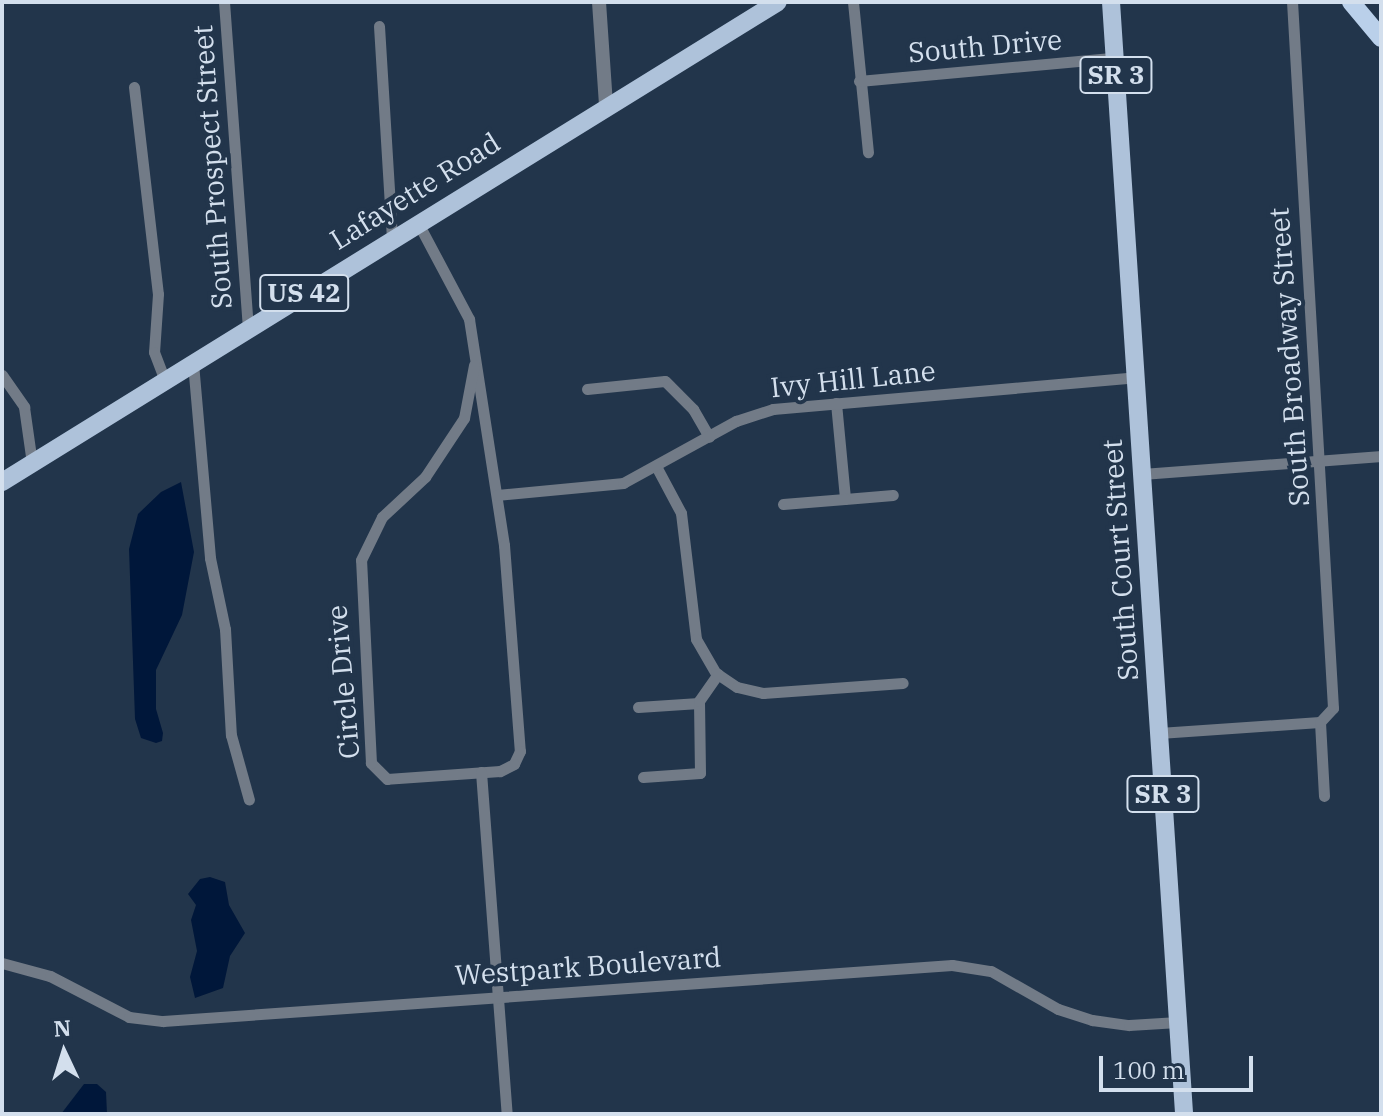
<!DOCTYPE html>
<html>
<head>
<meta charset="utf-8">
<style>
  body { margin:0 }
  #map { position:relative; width:1383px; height:1116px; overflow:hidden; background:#22354b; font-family:"IBM Plex Serif",serif }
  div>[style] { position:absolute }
  .water>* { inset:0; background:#00173a }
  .minor>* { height:11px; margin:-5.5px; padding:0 5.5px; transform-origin:5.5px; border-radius:5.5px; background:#727b87 }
  .tertiary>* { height:14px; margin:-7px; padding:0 7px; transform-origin:7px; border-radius:7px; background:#727b87 }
  .primary>* { height:18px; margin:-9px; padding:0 9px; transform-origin:9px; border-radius:9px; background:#aec2da }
  .trunk>* { height:18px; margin:-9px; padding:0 9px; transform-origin:9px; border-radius:9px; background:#bad0ea }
  span { translate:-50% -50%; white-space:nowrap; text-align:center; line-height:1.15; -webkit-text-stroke:8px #22354b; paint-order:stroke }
  .shield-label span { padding:2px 6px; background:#22354b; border:2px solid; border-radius:6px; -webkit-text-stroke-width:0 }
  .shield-label { font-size:26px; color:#d3dfed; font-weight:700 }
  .street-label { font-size:28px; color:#d3dfed }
  .frame { position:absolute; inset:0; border:4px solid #d3dfed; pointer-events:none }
  .north { position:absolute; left:24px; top:1012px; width:80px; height:80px; -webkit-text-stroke:6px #22354b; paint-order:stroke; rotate:356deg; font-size:22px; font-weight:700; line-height:32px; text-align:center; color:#d3dfed }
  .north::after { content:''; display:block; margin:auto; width:28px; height:36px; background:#d3dfed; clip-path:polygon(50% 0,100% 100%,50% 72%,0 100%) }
  .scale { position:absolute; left:1099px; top:1056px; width:154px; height:36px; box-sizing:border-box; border:4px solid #d3dfed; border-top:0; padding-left:10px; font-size:24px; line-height:28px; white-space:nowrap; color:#d3dfed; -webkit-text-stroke:6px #22354b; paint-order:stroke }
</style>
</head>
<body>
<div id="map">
  <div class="water">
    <i style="clip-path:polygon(181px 482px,194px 552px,182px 615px,156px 670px,156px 709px,163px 733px,162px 741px,156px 743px,141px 738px,135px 719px,129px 549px,138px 514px,161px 492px)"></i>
    <i style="clip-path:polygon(210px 877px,225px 882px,229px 905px,245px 933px,230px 956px,223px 988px,195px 998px,190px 977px,197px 951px,191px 920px,196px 905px,188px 894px,200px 879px)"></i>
    <i style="clip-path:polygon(84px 1084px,97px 1084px,106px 1092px,107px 1114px,61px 1114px)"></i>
  </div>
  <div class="minor">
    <i style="left:224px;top:2px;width:328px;rotate:85.8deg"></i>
    <i style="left:853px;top:2px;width:151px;rotate:84.3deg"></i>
    <i style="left:379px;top:26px;width:211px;rotate:86.5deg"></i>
    <i style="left:859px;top:81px;width:256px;rotate:-5.2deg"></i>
    <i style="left:134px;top:87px;width:208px;rotate:83.4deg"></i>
    <i style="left:158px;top:294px;width:58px;rotate:93.9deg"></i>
    <i style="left:154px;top:352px;width:31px;rotate:69deg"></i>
    <i style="left:418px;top:223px;width:109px;rotate:62deg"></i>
    <i style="left:469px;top:319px;width:229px;rotate:81.2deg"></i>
    <i style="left:504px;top:545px;width:207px;rotate:85.6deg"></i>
    <i style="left:520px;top:751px;width:14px;rotate:115deg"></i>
    <i style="left:514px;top:764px;width:16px;rotate:153deg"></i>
    <i style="left:500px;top:771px;width:113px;rotate:176deg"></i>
    <i style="left:387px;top:779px;width:23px;rotate:-135deg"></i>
    <i style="left:371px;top:763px;width:203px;rotate:-92.8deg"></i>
    <i style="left:361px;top:560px;width:48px;rotate:-64deg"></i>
    <i style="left:382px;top:517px;width:59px;rotate:-42.9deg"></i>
    <i style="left:425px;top:477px;width:71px;rotate:-56.5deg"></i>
    <i style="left:464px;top:418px;width:54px;rotate:-79.3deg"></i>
    <i style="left:193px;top:363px;width:196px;rotate:85deg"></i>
    <i style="left:210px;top:558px;width:73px;rotate:78.1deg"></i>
    <i style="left:225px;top:629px;width:106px;rotate:86.8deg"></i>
    <i style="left:231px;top:735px;width:67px;rotate:74.5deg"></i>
    <i style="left:2px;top:375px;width:39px;rotate:55deg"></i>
    <i style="left:24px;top:407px;width:57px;rotate:81.9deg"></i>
    <i style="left:587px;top:389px;width:78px;rotate:-5.9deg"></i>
    <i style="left:665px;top:381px;width:40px;rotate:45deg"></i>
    <i style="left:693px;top:409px;width:32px;rotate:60deg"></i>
    <i style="left:836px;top:403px;width:96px;rotate:84.6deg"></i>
    <i style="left:845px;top:499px;width:48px;rotate:-4.8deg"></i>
    <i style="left:657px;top:468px;width:51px;rotate:61.9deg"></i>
    <i style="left:681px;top:513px;width:127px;rotate:83.2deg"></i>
    <i style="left:696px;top:639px;width:39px;rotate:60deg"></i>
    <i style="left:716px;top:673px;width:25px;rotate:34deg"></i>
    <i style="left:737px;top:687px;width:27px;rotate:13deg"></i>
    <i style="left:763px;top:693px;width:140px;rotate:-4.1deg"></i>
    <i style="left:1142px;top:474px;width:240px;rotate:-4.3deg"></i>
    <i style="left:497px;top:495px;width:127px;rotate:-5.4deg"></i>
    <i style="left:623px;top:483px;width:129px;rotate:-28.8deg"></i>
    <i style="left:736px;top:421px;width:39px;rotate:-18deg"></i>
    <i style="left:773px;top:409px;width:364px;rotate:-5deg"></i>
    <i style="left:783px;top:504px;width:62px;rotate:-4.6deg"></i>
    <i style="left:638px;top:707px;width:61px;rotate:-3.8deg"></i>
    <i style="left:1320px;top:722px;width:74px;rotate:86.9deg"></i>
    <i style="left:1159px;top:733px;width:161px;rotate:-3.9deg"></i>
    <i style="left:1320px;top:722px;width:19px;rotate:-47deg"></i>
    <i style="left:1333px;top:708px;width:707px;rotate:-93.32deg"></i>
    <i style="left:481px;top:772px;width:343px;rotate:85.7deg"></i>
    <i style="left:643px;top:777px;width:57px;rotate:-4deg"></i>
    <i style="left:700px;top:773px;width:72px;rotate:-90.8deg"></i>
    <i style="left:699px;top:701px;width:33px;rotate:-55deg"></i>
    <i style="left:2px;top:963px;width:50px;rotate:15.2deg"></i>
    <i style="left:50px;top:976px;width:89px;rotate:27.4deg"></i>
    <i style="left:129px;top:1017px;width:34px;rotate:7deg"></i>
    <i style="left:163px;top:1021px;width:791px;rotate:-4.06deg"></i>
    <i style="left:952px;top:965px;width:39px;rotate:9deg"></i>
    <i style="left:991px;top:971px;width:77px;rotate:29.6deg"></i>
    <i style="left:1058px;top:1009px;width:36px;rotate:18deg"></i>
    <i style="left:1092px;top:1020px;width:37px;rotate:8deg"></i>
    <i style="left:1129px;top:1025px;width:49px;rotate:-3.5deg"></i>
  </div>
  <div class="tertiary">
    <i style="left:599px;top:2px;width:104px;rotate:86.1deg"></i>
  </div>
  <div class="primary">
    <i style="left:1111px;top:2px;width:1114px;rotate:86.24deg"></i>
    <i style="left:2px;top:482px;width:912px;rotate:-31.74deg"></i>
  </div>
  <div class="trunk">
    <i style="left:1351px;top:2px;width:47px;rotate:50.2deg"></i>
  </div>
  <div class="shield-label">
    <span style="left:1116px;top:75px">SR 3</span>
    <span style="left:304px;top:293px">US 42</span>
    <span style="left:1163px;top:794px">SR 3</span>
  </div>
  <div class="street-label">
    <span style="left:985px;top:46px;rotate:-5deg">South Drive</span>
    <span style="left:212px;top:167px;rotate:-94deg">South Prospect Street</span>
    <span style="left:415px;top:191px;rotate:-32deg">Lafayette Road</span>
    <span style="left:1289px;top:357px;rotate:-94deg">South Broadway Street</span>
    <span style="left:853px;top:379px;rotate:-6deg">Ivy Hill Lane</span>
    <span style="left:1120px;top:560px;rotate:-94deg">South Court Street</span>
    <span style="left:343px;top:682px;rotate:-95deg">Circle Drive</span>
    <span style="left:588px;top:966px;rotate:-4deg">Westpark Boulevard</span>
  </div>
  <div class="frame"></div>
  <div class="north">N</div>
  <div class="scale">100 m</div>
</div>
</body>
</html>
